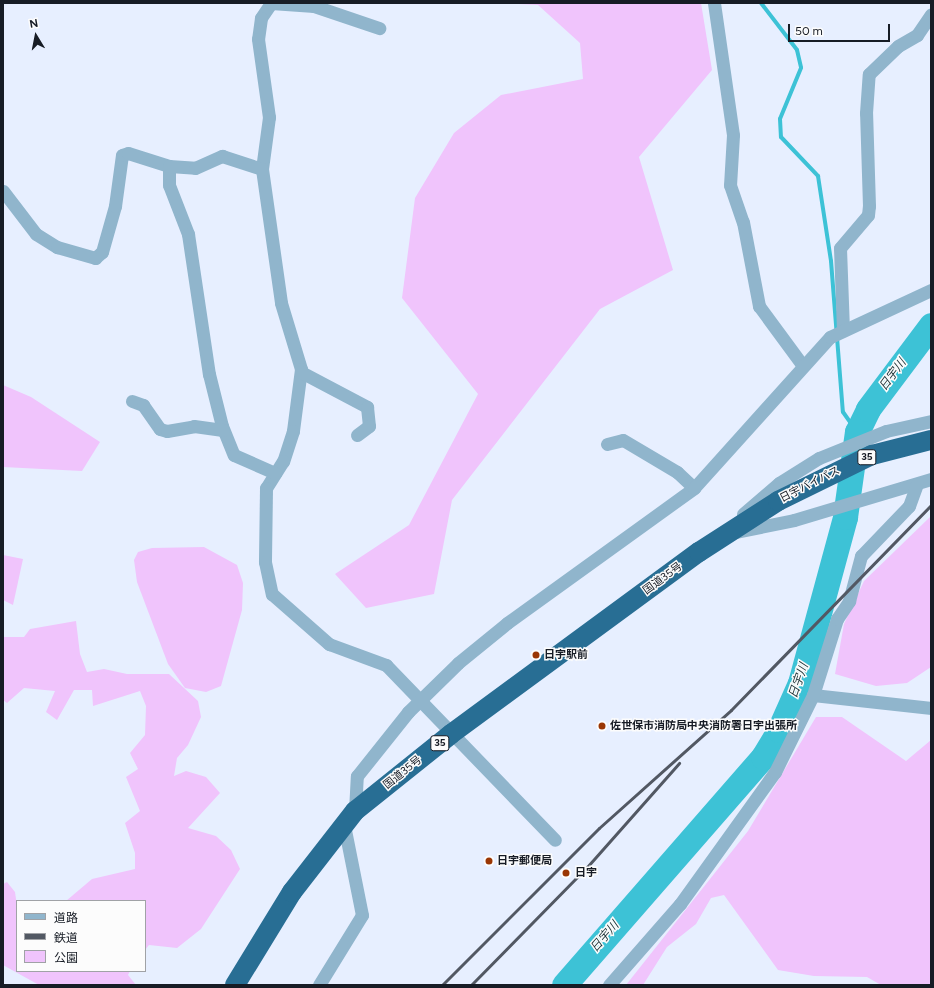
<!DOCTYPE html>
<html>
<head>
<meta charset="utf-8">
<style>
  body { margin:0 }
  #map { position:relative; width:934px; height:988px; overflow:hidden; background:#e7efff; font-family:Figtree,"Noto Sans JP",sans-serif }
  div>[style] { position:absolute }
  .green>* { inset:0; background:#f0c4fc }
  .stream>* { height:4px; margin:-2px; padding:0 2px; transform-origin:2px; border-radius:2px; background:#3dc2d6 }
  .river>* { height:25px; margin:-12.5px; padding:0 12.5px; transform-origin:12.5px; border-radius:12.5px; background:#3dc2d6 }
  .minor>* { height:13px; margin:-6.5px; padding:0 6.5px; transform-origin:6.5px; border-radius:6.5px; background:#90b5cc }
  .highway>* { height:20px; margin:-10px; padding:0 10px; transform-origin:10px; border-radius:10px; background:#286e94 }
  .rail>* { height:3px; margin:-1.5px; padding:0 1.5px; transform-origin:1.5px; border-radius:1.5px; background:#525863 }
  .dots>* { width:11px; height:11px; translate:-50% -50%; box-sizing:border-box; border:2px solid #fcfcfc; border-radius:50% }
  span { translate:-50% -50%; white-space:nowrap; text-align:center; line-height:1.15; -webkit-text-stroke:3px #fcfcfc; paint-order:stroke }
  .shield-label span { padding:1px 3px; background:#fcfcfc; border:1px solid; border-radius:3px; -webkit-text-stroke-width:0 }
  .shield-label { font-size:10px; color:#171c25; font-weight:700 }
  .street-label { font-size:11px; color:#171c25 }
  .poi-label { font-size:11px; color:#171c25; font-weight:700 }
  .left { translate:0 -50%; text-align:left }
  .water-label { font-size:12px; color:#1e3438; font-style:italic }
  .frame { position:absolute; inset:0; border:4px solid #171c25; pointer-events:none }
  .legend { position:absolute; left:16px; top:900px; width:130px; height:72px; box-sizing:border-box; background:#fcfcfc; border:1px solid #a0a2a6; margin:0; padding:5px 7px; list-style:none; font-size:12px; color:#171c25 }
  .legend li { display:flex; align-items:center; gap:8px; height:20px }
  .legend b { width:20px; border:1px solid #a0a2a6 }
  .north { position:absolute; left:16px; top:16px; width:40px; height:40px; -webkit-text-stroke:3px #fcfcfc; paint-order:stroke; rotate:350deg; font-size:11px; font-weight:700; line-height:16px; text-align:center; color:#171c25 }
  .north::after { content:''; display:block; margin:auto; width:14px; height:18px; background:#171c25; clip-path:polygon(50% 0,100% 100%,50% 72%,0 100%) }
  .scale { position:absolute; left:788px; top:24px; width:102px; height:18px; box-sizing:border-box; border:2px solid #171c25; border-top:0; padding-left:5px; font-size:12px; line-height:14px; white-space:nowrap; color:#171c25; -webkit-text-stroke:3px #fcfcfc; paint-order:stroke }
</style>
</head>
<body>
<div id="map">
  <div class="green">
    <i style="clip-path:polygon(500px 3px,701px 3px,712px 70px,639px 157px,673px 270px,600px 309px,452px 500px,434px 594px,366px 608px,335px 574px,409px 525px,478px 394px,402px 298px,415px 198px,454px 133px,501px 95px,583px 79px,580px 43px,538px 5px)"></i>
    <i style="clip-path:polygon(3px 385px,31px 397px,100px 442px,82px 471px,3px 467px)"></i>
    <i style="clip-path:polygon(931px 516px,931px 667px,907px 683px,876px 686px,835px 674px,844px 624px,864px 581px)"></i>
    <i style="clip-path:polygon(204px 547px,237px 565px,243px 583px,242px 610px,221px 686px,206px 692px,185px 688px,168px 664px,137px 582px,134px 560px,138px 552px,152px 548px)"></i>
    <i style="clip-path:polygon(3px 555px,23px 559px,13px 605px,3px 600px)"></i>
    <i style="clip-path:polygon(76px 621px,80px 654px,87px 672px,104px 669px,127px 674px,169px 674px,198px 701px,201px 717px,188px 745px,177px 758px,174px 776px,186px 771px,206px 777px,220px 793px,188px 828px,216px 836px,231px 850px,240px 869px,201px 929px,177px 948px,149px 945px,145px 950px,145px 901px,66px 901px,92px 879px,135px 869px,135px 853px,125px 823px,140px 811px,126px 777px,138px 769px,130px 753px,145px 735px,146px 706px,140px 691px,93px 706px,92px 690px,74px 690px,57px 720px,46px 712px,55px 691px,24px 688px,7px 703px,3px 700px,3px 637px,24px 637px,30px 629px)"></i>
    <i style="clip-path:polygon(816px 717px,842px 717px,906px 761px,931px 740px,931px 985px,881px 985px,867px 977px,814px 976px,778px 970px,724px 895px,711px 898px,696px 924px,667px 947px,643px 985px,626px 985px,748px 831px)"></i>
    <i style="clip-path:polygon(7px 882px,15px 892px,17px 906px,17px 971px,130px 971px,128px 975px,136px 985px,39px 985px,3px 965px,3px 884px)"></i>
  </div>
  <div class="stream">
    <i style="left:761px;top:3px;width:59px;rotate:52.5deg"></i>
    <i style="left:797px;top:50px;width:18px;rotate:77deg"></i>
    <i style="left:801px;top:68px;width:55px;rotate:112.4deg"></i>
    <i style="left:780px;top:119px;width:18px;rotate:87deg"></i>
    <i style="left:781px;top:137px;width:54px;rotate:46.5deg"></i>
    <i style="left:818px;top:176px;width:86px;rotate:81.3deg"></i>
    <i style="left:831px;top:261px;width:151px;rotate:85.5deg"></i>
    <i style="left:843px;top:412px;width:24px;rotate:55deg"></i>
  </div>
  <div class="river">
    <i style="left:564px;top:985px;width:303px;rotate:-48.9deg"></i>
    <i style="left:763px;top:757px;width:31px;rotate:-59deg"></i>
    <i style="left:779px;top:730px;width:51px;rotate:-65.9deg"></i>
    <i style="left:800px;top:683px;width:172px;rotate:-74.8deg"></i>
    <i style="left:845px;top:517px;width:86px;rotate:-82deg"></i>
    <i style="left:857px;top:432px;width:25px;rotate:-64deg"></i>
    <i style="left:868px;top:409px;width:105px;rotate:-53.1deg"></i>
  </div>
  <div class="minor">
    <i style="left:271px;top:3px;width:18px;rotate:124deg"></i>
    <i style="left:261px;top:18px;width:21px;rotate:98deg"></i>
    <i style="left:258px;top:39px;width:79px;rotate:82deg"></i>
    <i style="left:269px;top:117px;width:52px;rotate:97.7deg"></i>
    <i style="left:262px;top:169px;width:135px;rotate:81.9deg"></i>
    <i style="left:281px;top:303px;width:69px;rotate:73.1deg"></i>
    <i style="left:301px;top:369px;width:63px;rotate:97.4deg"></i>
    <i style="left:293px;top:431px;width:32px;rotate:108deg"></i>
    <i style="left:283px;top:461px;width:32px;rotate:122deg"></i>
    <i style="left:266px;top:488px;width:74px;rotate:90.8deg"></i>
    <i style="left:265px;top:562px;width:33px;rotate:78deg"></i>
    <i style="left:272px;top:594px;width:76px;rotate:41.3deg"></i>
    <i style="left:329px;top:644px;width:61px;rotate:20.2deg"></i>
    <i style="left:386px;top:665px;width:243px;rotate:46deg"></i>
    <i style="left:271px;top:3px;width:43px;rotate:4deg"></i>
    <i style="left:314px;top:6px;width:69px;rotate:18.7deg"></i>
    <i style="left:714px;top:3px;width:133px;rotate:81.8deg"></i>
    <i style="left:733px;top:135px;width:50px;rotate:93.4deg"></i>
    <i style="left:730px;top:185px;width:39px;rotate:71deg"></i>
    <i style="left:743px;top:222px;width:86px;rotate:79.2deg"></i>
    <i style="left:759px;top:306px;width:74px;rotate:53.7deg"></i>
    <i style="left:169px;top:166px;width:19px;rotate:90deg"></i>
    <i style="left:169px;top:185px;width:53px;rotate:68.8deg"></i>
    <i style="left:188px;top:234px;width:142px;rotate:81.5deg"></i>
    <i style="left:209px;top:374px;width:54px;rotate:76deg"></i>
    <i style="left:222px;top:426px;width:31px;rotate:68deg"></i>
    <i style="left:234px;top:455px;width:45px;rotate:23.7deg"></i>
    <i style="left:3px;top:191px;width:54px;rotate:52.5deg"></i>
    <i style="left:36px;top:234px;width:25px;rotate:32deg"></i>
    <i style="left:57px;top:247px;width:40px;rotate:16deg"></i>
    <i style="left:95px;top:258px;width:9px;rotate:-41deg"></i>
    <i style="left:102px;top:252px;width:48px;rotate:-74.2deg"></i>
    <i style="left:115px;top:206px;width:51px;rotate:-82.2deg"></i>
    <i style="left:122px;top:155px;width:6px;rotate:-18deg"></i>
    <i style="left:128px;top:153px;width:43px;rotate:17.6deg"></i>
    <i style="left:169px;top:166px;width:26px;rotate:4deg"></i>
    <i style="left:195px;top:168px;width:30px;rotate:-24deg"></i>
    <i style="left:222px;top:156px;width:42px;rotate:18deg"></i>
    <i style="left:843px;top:330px;width:82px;rotate:-92.1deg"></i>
    <i style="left:840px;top:248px;width:43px;rotate:-49.7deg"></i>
    <i style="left:868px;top:215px;width:9px;rotate:-84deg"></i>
    <i style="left:869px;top:206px;width:93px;rotate:-91.8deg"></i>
    <i style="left:866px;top:113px;width:39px;rotate:-86deg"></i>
    <i style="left:869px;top:74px;width:40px;rotate:-44deg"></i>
    <i style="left:898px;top:46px;width:22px;rotate:-30deg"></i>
    <i style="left:917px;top:35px;width:25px;rotate:-56deg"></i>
    <i style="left:301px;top:372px;width:75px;rotate:27.9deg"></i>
    <i style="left:367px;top:407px;width:19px;rotate:84deg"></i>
    <i style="left:369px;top:426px;width:15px;rotate:143deg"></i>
    <i style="left:132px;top:401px;width:12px;rotate:20deg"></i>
    <i style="left:143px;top:405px;width:29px;rotate:55deg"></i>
    <i style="left:160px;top:429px;width:7px;rotate:16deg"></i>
    <i style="left:167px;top:431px;width:27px;rotate:-10deg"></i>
    <i style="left:194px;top:426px;width:29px;rotate:8deg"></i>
    <i style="left:607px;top:444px;width:16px;rotate:-14deg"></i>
    <i style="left:623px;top:440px;width:63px;rotate:30.7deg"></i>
    <i style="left:677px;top:472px;width:23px;rotate:43deg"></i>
    <i style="left:743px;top:514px;width:48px;rotate:-40.7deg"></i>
    <i style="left:779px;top:483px;width:47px;rotate:-32deg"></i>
    <i style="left:819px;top:458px;width:72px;rotate:-21.9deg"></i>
    <i style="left:886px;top:431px;width:46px;rotate:-12.5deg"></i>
    <i style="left:736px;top:532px;width:59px;rotate:-11.7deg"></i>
    <i style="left:794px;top:520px;width:143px;rotate:-16.7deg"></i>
    <i style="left:813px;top:695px;width:119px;rotate:6.3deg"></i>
    <i style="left:355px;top:811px;width:35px;rotate:-87deg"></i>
    <i style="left:357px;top:776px;width:82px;rotate:-51.4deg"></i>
    <i style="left:408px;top:712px;width:70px;rotate:-44.4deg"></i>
    <i style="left:458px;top:663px;width:63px;rotate:-39.2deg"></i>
    <i style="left:507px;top:623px;width:231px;rotate:-35.8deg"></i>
    <i style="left:694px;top:488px;width:203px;rotate:-48deg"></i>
    <i style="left:830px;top:337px;width:111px;rotate:-25deg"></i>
    <i style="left:319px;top:985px;width:82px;rotate:-58.4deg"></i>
    <i style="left:362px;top:915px;width:92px;rotate:-101.3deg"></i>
    <i style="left:609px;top:985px;width:108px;rotate:-48.8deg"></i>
    <i style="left:680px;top:904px;width:163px;rotate:-54.3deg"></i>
    <i style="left:775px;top:772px;width:86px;rotate:-63.7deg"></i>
    <i style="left:813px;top:695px;width:80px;rotate:-72.5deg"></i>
    <i style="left:837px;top:619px;width:22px;rotate:-56deg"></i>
    <i style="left:849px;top:601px;width:47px;rotate:-75.1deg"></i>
    <i style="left:861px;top:556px;width:69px;rotate:-46.2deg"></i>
    <i style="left:909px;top:506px;width:23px;rotate:-70deg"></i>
  </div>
  <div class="highway">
    <i style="left:235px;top:985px;width:109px;rotate:-58.5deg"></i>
    <i style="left:292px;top:892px;width:103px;rotate:-52.1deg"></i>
    <i style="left:355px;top:811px;width:123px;rotate:-38.7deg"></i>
    <i style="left:451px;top:734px;width:308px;rotate:-36.3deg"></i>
    <i style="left:699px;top:552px;width:94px;rotate:-32.8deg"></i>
    <i style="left:778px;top:501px;width:105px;rotate:-26.1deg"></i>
    <i style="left:872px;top:455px;width:61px;rotate:-14.3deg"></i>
  </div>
  <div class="rail">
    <i style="left:442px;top:985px;width:222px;rotate:-45deg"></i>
    <i style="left:599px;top:828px;width:177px;rotate:-41.8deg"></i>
    <i style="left:731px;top:710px;width:286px;rotate:-45.7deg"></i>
    <i style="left:471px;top:985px;width:165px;rotate:-45.5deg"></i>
    <i style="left:587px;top:867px;width:139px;rotate:-48.5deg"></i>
  </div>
  <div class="dots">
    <i style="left:536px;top:655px;background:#9a3604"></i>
    <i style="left:602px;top:726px;background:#9a3604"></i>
    <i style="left:489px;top:861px;background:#9a3604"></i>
    <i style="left:566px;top:873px;background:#9a3604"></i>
  </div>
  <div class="shield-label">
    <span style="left:867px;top:457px">35</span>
    <span style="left:440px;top:743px">35</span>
  </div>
  <div class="street-label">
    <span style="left:810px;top:485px;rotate:-27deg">日宇バイパス</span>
    <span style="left:663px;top:579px;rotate:-36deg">国道35号</span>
    <span style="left:403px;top:773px;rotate:-39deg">国道35号</span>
  </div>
  <div class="poi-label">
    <span class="left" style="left:544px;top:655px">日宇駅前</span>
    <span class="left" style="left:610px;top:726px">佐世保市消防局中央消防署日宇出張所</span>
    <span class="left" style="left:497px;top:861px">日宇郵便局</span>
    <span class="left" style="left:575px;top:873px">日宇</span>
  </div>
  <div class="water-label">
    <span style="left:893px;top:375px;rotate:-53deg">日宇川</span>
    <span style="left:799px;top:681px;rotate:-71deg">日宇川</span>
    <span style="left:605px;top:937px;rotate:-49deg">日宇川</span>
  </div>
  <div class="frame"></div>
  <ul class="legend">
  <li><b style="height:5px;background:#90b5cc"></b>道路</li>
  <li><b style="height:5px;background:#525863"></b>鉄道</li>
  <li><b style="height:11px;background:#f0c4fc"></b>公園</li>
  </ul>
  <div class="north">N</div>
  <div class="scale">50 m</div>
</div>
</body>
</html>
